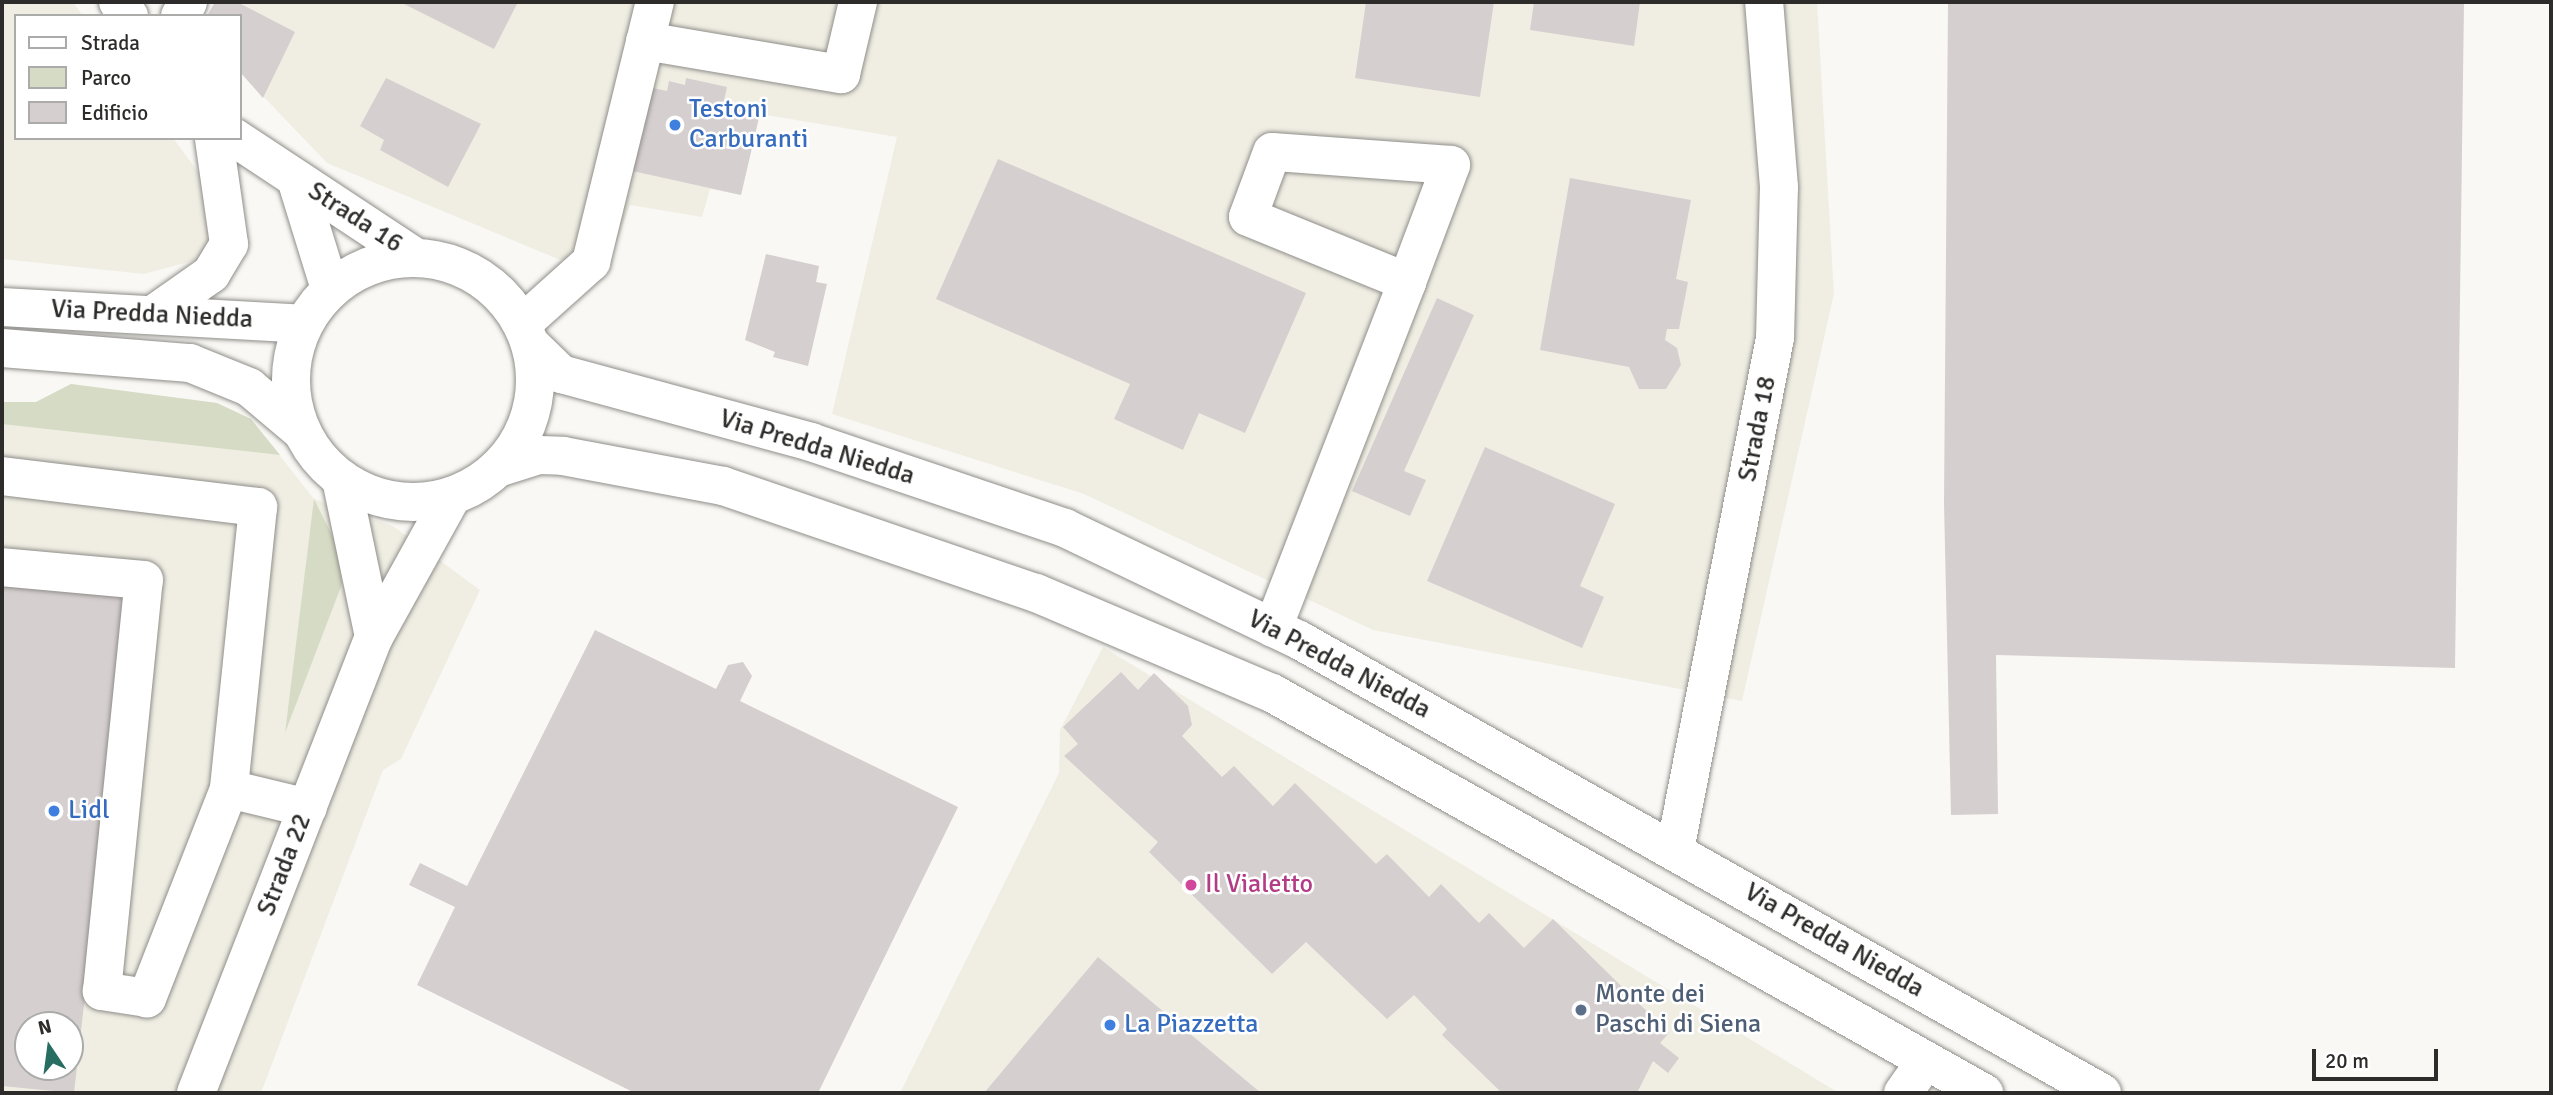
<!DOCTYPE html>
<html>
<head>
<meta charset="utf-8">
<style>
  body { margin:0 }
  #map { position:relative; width:2553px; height:1095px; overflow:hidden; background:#f9f8f4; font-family:Signika,sans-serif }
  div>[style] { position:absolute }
  .built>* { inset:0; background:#f0eee3 }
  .green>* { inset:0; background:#d5dbc4 }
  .building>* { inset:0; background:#d5cfcf }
  .roads { filter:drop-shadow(0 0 2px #8f8e8a) drop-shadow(0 0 2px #8f8e8a) }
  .minor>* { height:38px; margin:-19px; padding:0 19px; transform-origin:19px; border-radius:19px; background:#fff }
  .major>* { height:38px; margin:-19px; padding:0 19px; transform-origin:19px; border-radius:19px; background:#fff }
  .major>.ring { margin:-19px; padding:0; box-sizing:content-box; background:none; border:38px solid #fff; border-radius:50% }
  .dots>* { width:19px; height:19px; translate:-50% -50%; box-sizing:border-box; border:4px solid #fff; border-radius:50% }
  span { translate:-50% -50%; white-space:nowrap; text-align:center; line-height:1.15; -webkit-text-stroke:5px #fff; paint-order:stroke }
  .shop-label { font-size:26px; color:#366cbe }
  .left { translate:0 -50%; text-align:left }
  .street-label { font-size:26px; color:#2d2c2b }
  .hotel-label { font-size:26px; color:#b23c85 }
  .service-label { font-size:26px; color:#4e5e75 }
  .frame { position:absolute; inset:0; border:4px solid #2d2c2b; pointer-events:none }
  .legend { position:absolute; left:14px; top:14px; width:228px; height:126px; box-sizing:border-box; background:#fff; border:2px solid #ababaa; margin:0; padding:9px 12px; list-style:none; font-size:21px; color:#2d2c2b }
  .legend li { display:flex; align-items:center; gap:14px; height:35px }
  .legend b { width:35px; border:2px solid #ababaa }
  .north { position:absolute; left:14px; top:1011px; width:70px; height:70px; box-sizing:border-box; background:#fff; border:2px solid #ababaa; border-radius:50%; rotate:347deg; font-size:19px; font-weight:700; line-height:28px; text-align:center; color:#2d2c2b }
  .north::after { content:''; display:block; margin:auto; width:24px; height:32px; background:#276d61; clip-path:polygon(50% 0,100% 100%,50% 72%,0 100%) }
  .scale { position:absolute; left:2312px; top:1049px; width:126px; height:32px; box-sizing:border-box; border:4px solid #2d2c2b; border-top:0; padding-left:9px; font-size:21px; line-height:24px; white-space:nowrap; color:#2d2c2b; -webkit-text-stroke:5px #fff; paint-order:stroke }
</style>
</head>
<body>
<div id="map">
  <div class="built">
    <i style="clip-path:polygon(2px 2px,73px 2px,83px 16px,16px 16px,16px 138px,173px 138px,213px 192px,214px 232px,200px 259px,144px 274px,2px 259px)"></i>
    <i style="clip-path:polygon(215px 2px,1817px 2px,1834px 294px,1742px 701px,1373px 630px,1084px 494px,832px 414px,897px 137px,760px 114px,741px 195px,710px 189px,702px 217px,630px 205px,608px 266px,558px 259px,327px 163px,240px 72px,240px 16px,207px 16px)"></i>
    <i style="clip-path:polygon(evenodd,71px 384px,217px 403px,251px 419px,314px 499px,393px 526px,480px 590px,401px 759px,383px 770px,261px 1093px,2px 1093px,2px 402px,36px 402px,71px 384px,28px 1025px,70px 1025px,70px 1067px,28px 1067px,28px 1025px)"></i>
    <i style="clip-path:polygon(1103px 647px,1839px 1093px,900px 1093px,1059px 773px,1060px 730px)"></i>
  </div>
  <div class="green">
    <i style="clip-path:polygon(71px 384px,217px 403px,251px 419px,280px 455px,2px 424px,2px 402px,36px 402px)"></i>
    <i style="clip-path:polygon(314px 499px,337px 545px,342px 584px,285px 733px)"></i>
  </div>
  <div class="building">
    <i style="clip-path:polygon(215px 2px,237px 2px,295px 32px,263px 98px,240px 72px,240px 16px,207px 16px)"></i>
    <i style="clip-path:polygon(400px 2px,518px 2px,494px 49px)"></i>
    <i style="clip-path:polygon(1366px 2px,1494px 2px,1480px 97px,1355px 78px)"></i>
    <i style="clip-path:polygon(1534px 2px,1640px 2px,1634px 46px,1530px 30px)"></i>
    <i style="clip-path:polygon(1948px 2px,2464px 2px,2455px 668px,1996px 655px,1998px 814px,1951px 815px,1944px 503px)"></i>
    <i style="clip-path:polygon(386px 78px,481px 124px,448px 187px,380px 150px,384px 140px,360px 126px)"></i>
    <i style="clip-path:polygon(686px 78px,727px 87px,723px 105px,760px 113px,741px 195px,628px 170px,648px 87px,667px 91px,669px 81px,685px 85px)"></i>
    <i style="clip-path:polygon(998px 159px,1306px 293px,1245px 433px,1199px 413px,1183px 450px,1114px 419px,1130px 384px,936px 299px)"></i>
    <i style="clip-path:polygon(1570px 178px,1691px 200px,1676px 279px,1688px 282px,1679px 329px,1667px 329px,1665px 340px,1677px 348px,1681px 365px,1666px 389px,1639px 389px,1629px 367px,1540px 350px)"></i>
    <i style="clip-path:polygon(766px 254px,819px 266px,816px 282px,827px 284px,808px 366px,773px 357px,775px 352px,745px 340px)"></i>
    <i style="clip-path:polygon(1437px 298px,1474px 315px,1404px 471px,1426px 480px,1410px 516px,1352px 491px)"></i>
    <i style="clip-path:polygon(1485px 447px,1615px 504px,1580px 586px,1604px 597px,1582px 648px,1427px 581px)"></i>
    <i style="clip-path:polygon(evenodd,2px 582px,130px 597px,74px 1093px,2px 1086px,2px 582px,28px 1025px,70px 1025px,70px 1067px,28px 1067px,28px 1025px)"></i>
    <i style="clip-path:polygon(595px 630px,716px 689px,728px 665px,743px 662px,752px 676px,740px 701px,958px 807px,818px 1093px,635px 1093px,417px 985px,455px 907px,409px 885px,420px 863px,467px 886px)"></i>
    <i style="clip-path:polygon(1121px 672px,1138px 690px,1154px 673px,1188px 706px,1192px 725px,1182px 736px,1222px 777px,1234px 766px,1273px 806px,1295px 783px,1376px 864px,1387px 854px,1429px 897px,1441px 884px,1479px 923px,1489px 913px,1524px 948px,1553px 919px,1669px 1033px,1660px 1043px,1679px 1058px,1668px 1073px,1653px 1061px,1637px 1093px,1502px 1093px,1442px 1035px,1447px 1029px,1414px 995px,1387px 1019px,1306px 942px,1272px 974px,1149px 852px,1158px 842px,1064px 756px,1078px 744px,1063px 727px)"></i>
    <i style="clip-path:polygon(1098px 957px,1261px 1093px,984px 1093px)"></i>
  </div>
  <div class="roads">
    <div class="minor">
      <i style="left:118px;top:2px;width:18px;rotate:52deg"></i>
      <i style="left:180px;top:16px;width:16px;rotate:-60deg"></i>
      <i style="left:645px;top:41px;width:199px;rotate:9.6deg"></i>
      <i style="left:841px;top:74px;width:74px;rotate:-76.7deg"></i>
      <i style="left:235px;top:138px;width:216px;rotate:33.5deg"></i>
      <i style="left:296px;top:179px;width:115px;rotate:72.8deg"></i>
      <i style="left:522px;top:324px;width:93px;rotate:-41.9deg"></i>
      <i style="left:591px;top:262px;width:268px;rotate:-76.2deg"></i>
      <i style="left:2px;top:476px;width:258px;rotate:6.9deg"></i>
      <i style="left:258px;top:507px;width:283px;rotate:95.9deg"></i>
      <i style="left:229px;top:789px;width:225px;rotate:111.4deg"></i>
      <i style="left:147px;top:998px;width:46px;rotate:-171.2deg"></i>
      <i style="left:102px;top:991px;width:413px;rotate:-84.2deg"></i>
      <i style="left:144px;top:580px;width:143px;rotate:-174.8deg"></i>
      <i style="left:341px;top:479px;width:161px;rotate:78.2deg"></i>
      <i style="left:1273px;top:628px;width:371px;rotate:-68.8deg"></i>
      <i style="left:1407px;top:282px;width:125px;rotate:-69.4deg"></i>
      <i style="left:1451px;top:165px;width:179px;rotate:-175.8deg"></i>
      <i style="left:1272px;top:152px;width:69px;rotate:110.3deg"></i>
      <i style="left:1248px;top:217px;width:172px;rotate:22.2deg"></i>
      <i style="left:229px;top:789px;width:81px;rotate:13.5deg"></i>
      <i style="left:1675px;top:850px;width:522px;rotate:-78.95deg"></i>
      <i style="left:1775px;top:338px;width:151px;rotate:-88.5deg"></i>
      <i style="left:1779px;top:187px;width:186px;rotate:-94.6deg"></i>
      <i style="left:196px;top:1093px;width:490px;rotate:-68.7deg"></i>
      <i style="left:374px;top:637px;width:161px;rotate:-61deg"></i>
      <i style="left:1903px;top:1093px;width:38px;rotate:-55deg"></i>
    </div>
    <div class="major">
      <i class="ring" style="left:291px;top:258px;width:206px;height:206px"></i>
      <i style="left:2px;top:307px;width:301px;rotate:3.2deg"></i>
      <i style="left:154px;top:314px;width:70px;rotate:-35.1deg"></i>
      <i style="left:211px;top:274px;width:35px;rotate:-59deg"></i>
      <i style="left:229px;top:244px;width:107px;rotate:-98.1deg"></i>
      <i style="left:531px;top:345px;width:42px;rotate:44deg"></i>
      <i style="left:561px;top:374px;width:259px;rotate:15.2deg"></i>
      <i style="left:811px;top:442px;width:268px;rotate:18.7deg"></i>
      <i style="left:1065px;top:528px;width:259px;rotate:25.6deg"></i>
      <i style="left:1299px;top:640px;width:922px;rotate:29.43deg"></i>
      <i style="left:2px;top:348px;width:189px;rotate:4.6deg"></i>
      <i style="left:190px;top:363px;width:64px;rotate:22.1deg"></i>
      <i style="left:249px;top:387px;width:67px;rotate:40.1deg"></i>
      <i style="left:498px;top:468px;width:43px;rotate:-17.6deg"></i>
      <i style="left:539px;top:455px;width:24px;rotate:2deg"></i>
      <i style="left:563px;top:456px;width:163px;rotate:10.6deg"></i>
      <i style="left:723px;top:486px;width:331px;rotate:18.9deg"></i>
      <i style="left:1036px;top:593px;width:256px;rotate:23deg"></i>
      <i style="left:1272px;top:693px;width:817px;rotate:29.33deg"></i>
    </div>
  </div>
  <div class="dots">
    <i style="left:675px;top:125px;background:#3f7fe0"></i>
    <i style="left:54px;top:811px;background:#3f7fe0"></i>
    <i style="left:1191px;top:885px;background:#d1479c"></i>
    <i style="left:1581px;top:1010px;background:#5c6f8a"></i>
    <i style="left:1110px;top:1025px;background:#3f7fe0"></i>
  </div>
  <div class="shop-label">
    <span class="left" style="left:689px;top:125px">Testoni<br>Carburanti</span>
    <span class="left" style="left:68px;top:811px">Lidl</span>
    <span class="left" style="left:1124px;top:1025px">La Piazzetta</span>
  </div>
  <div class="street-label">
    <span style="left:355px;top:218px;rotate:33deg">Strada 16</span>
    <span style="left:152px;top:315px;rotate:3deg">Via Predda Niedda</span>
    <span style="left:1758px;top:429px;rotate:-79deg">Strada 18</span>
    <span style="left:817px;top:448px;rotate:17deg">Via Predda Niedda</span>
    <span style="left:1339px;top:665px;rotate:28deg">Via Predda Niedda</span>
    <span style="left:285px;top:865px;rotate:-69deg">Strada 22</span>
    <span style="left:1834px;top:941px;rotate:30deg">Via Predda Niedda</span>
  </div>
  <div class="hotel-label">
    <span class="left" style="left:1205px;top:885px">Il Vialetto</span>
  </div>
  <div class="service-label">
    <span class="left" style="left:1595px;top:1010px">Monte dei<br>Paschi di Siena</span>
  </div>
  <div class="frame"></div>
  <ul class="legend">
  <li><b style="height:9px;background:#fff"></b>Strada</li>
  <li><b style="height:19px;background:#d5dbc4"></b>Parco</li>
  <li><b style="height:19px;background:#d5cfcf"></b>Edificio</li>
  </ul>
  <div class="north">N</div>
  <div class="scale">20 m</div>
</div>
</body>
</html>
